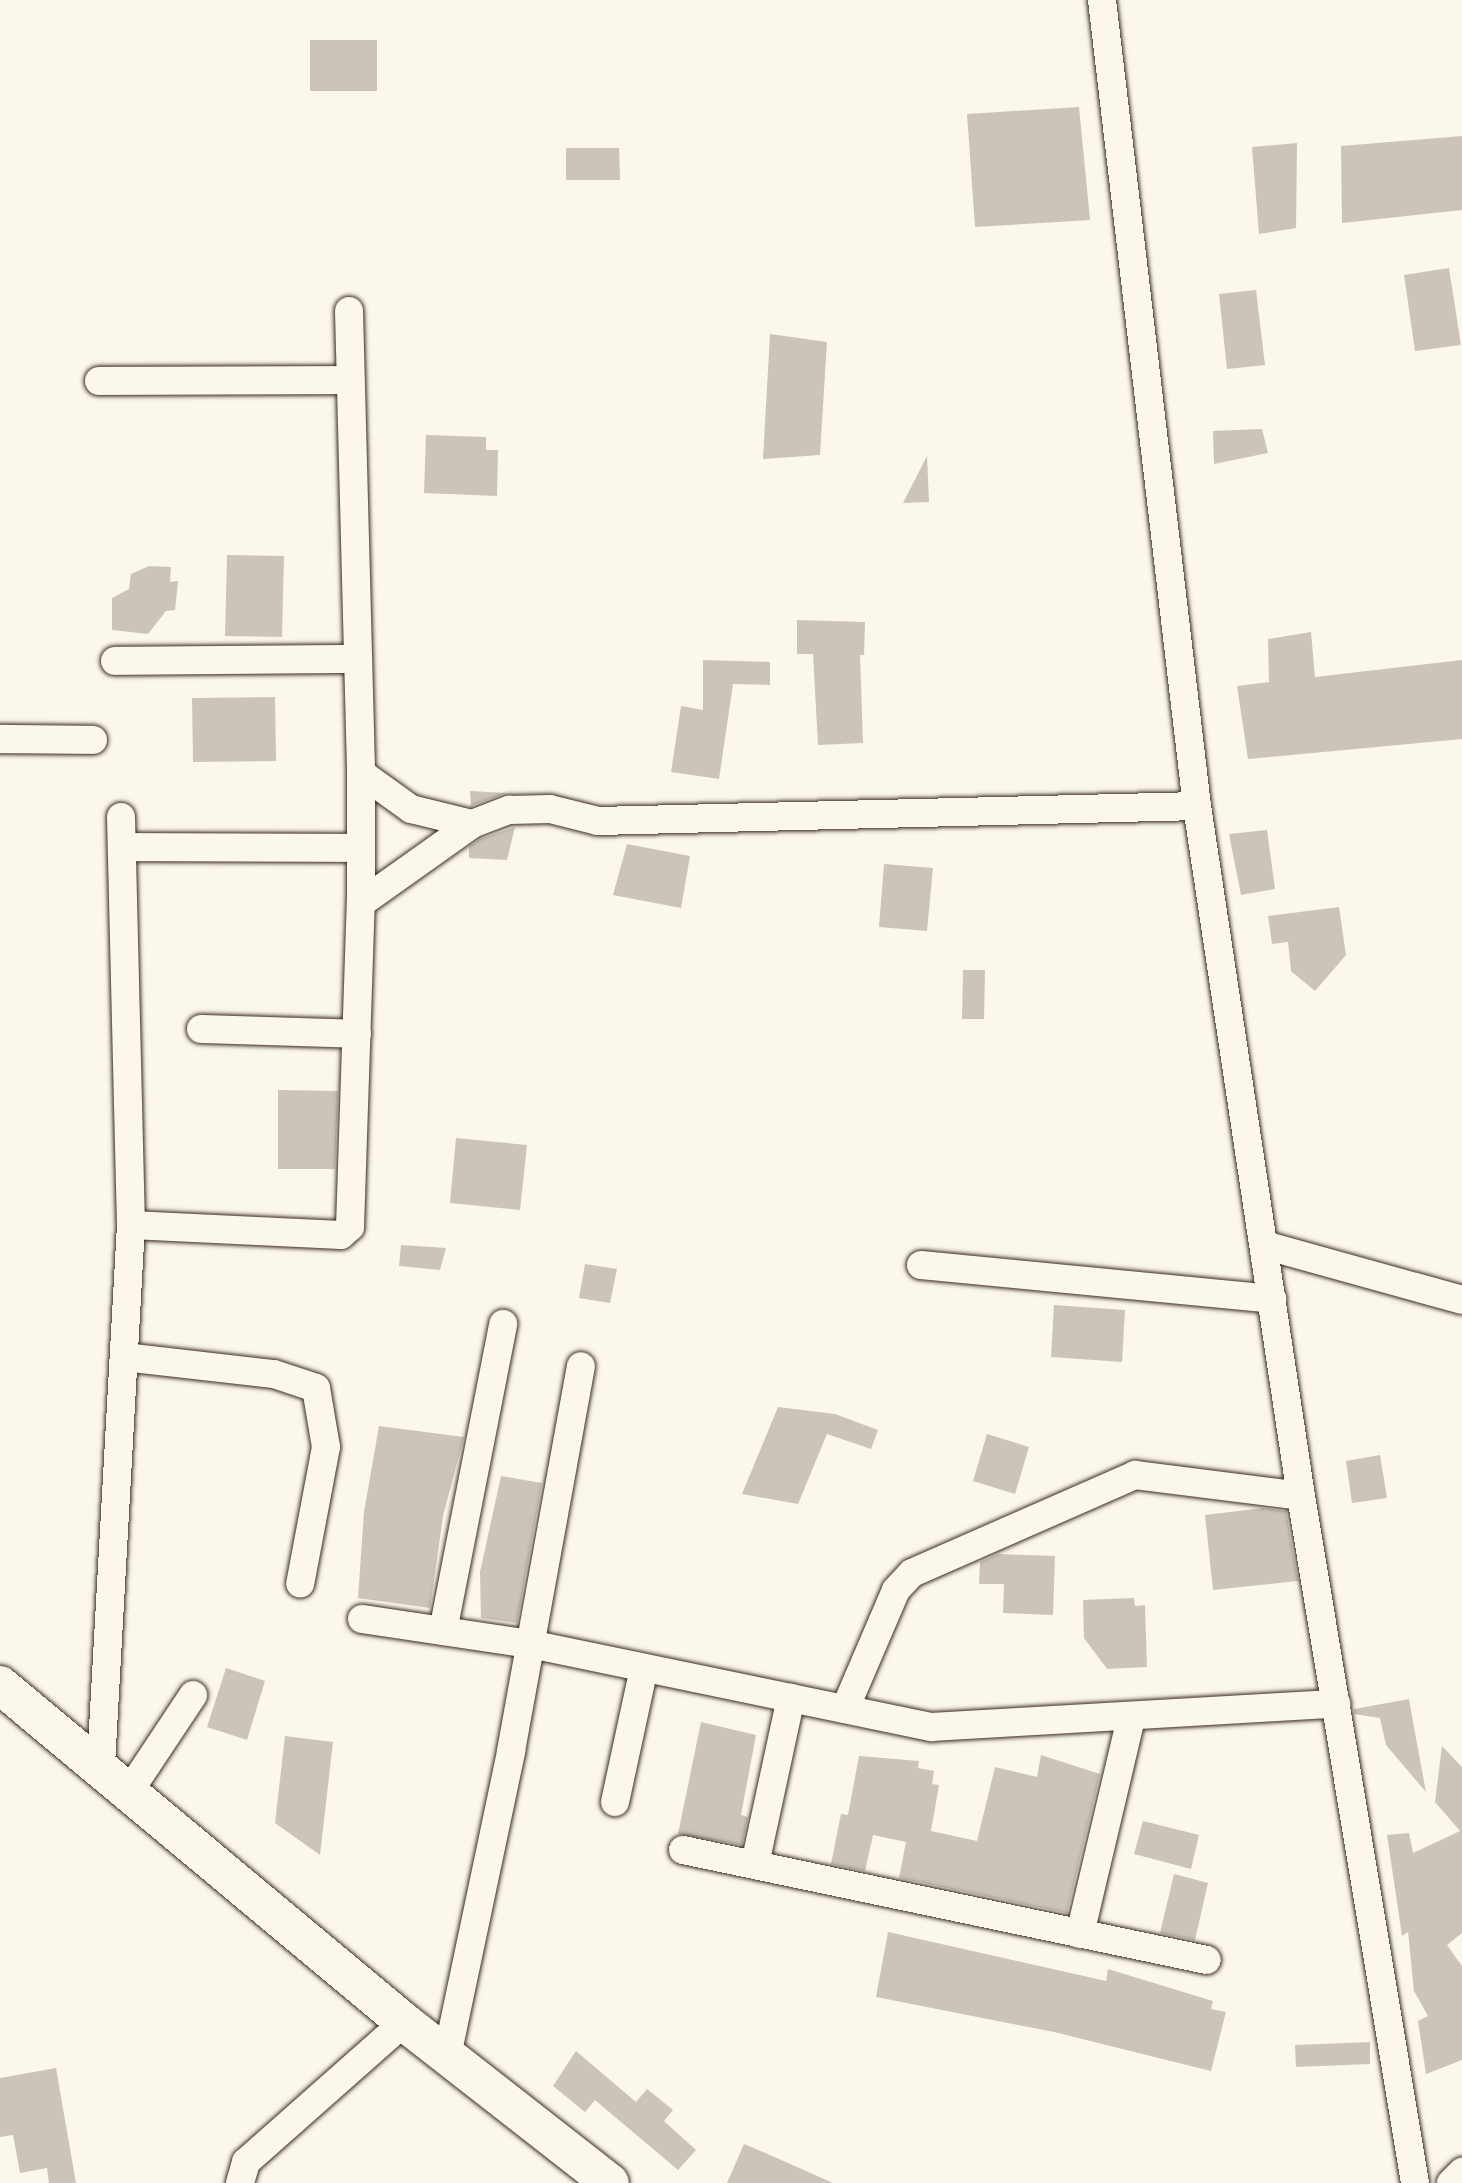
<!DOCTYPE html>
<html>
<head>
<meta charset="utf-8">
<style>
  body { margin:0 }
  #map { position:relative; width:1462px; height:2183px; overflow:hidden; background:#fbf7ec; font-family:Dekko,sans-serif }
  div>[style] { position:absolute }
  .building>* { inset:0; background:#ccc4b9 }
  .roads { filter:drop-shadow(0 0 2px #3b2a1e) drop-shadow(0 0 2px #3b2a1e) }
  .minor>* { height:28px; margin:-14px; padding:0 14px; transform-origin:14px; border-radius:14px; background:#fbf7ec }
  .secondary>* { height:38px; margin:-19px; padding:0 19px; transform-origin:19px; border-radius:19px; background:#fbf7ec }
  span { translate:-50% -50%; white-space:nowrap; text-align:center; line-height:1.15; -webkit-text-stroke:8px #fbf7ec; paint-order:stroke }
</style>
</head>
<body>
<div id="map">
  <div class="building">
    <i style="clip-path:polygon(310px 40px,377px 40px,377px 91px,310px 91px)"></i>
    <i style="clip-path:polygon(1079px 107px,1090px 220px,975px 227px,967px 114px)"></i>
    <i style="clip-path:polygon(1462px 136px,1462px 210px,1342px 223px,1341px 146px)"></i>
    <i style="clip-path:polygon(1297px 143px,1296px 228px,1259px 234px,1252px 147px)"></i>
    <i style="clip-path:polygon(566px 148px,619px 148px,620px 180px,566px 180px)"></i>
    <i style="clip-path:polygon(1449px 268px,1461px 345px,1415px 351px,1404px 275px)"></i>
    <i style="clip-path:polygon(1256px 290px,1265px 365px,1227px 369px,1219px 294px)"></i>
    <i style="clip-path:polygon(770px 334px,827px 342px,820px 455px,763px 459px)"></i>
    <i style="clip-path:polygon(1262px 429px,1268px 453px,1214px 464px,1213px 431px)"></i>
    <i style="clip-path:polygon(426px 435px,486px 437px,486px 450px,498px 450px,497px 496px,424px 493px)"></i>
    <i style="clip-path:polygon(927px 456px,929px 502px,903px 503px)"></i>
    <i style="clip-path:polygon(227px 555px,284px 556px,282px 637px,225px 636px)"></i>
    <i style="clip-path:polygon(149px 566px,171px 567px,170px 582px,178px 581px,175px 610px,166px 611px,148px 634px,112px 630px,112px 598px,129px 589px,131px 574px)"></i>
    <i style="clip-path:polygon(797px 620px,865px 622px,864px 655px,860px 655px,863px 743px,818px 745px,813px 654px,797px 654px)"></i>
    <i style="clip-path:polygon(1311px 632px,1315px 677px,1462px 660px,1462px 739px,1248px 759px,1237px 686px,1269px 682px,1268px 639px)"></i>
    <i style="clip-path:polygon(703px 660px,770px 662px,770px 685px,733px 684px,719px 779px,671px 772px,681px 706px,703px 710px)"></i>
    <i style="clip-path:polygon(275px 697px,276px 761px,193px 762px,192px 698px)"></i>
    <i style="clip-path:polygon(470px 791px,506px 793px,471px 806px)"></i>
    <i style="clip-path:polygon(515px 827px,507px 860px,469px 858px,469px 847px,480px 839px)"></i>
    <i style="clip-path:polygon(1267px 830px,1275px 889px,1241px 895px,1229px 834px)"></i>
    <i style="clip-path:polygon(627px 844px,690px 856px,681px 908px,613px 895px)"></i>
    <i style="clip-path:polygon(884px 864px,933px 868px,927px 931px,879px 927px)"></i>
    <i style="clip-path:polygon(1339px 907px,1346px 955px,1315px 991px,1291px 971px,1288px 942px,1272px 944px,1268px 916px)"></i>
    <i style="clip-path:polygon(963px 970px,985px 970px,984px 1019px,962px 1019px)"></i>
    <i style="clip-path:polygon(278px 1090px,338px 1091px,335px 1169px,278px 1169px)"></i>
    <i style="clip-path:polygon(456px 1138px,527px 1145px,520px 1210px,450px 1203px)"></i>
    <i style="clip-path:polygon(401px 1245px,446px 1248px,440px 1270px,399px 1266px)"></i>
    <i style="clip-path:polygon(585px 1264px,617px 1269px,610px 1303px,579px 1298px)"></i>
    <i style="clip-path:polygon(1054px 1305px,1125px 1310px,1122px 1362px,1051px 1357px)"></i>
    <i style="clip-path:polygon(778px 1407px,835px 1414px,878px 1430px,871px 1449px,827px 1434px,798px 1504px,742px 1494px)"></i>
    <i style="clip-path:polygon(379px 1426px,464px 1437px,443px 1516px,430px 1608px,358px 1598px,364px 1512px)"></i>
    <i style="clip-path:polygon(987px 1434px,1029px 1447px,1015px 1494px,973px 1481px)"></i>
    <i style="clip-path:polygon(1380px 1455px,1387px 1498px,1352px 1503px,1346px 1461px)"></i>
    <i style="clip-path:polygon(501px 1476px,542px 1483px,517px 1623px,481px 1618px,480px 1572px)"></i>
    <i style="clip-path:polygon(1263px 1508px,1286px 1511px,1298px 1581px,1213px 1590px,1205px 1515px)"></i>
    <i style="clip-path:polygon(998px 1554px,1055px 1556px,1053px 1615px,1003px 1613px,1004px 1584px,979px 1584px,980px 1562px)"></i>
    <i style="clip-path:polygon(1134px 1598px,1135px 1606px,1145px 1605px,1147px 1667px,1107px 1669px,1084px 1638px,1083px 1600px)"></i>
    <i style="clip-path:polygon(226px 1668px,265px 1681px,247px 1740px,207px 1727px)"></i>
    <i style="clip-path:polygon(1409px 1699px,1413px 1722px,1426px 1792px,1386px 1745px,1380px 1718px,1354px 1714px,1354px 1709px)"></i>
    <i style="clip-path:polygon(701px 1722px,756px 1735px,741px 1815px,748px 1817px,742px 1845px,678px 1834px)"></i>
    <i style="clip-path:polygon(285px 1736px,333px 1742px,320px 1855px,275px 1823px)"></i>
    <i style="clip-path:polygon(1442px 1746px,1462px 1767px,1462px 1933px,1447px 1945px,1462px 1966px,1462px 2060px,1426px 2074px,1418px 2021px,1428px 2016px,1414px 1991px,1408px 1932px,1402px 1936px,1387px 1835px,1409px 1833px,1413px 1853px,1460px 1831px,1435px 1802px)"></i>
    <i style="clip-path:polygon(1041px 1755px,1100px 1774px,1067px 1913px,899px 1878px,906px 1842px,873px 1835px,865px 1871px,831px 1864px,841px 1814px,848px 1815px,859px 1756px,919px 1761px,918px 1768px,934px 1771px,932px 1784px,939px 1785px,931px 1831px,977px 1841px,995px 1767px,1037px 1777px)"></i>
    <i style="clip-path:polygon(1143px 1821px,1199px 1835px,1191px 1869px,1134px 1854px)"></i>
    <i style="clip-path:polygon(1174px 1874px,1208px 1883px,1195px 1940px,1160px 1933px)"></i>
    <i style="clip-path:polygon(888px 1932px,1106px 1981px,1108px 1969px,1213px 2001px,1211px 2009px,1226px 2012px,1211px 2071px,1054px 2032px,876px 1997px)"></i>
    <i style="clip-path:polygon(1370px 2042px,1370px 2064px,1296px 2067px,1295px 2045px)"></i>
    <i style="clip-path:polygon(576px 2051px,636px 2102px,647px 2089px,673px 2110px,664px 2121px,696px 2150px,678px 2170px,595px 2100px,585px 2112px,553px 2086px)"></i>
    <i style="clip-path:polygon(56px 2068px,76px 2183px,49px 2183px,47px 2168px,20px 2173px,13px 2135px,0 2137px,0 2078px)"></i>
    <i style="clip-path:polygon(744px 2144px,770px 2155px,833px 2183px,727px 2183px)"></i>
  </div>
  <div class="roads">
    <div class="minor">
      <i style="left:1102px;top:0;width:812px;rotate:83.28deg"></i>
      <i style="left:1197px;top:806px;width:698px;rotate:81.43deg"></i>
      <i style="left:1301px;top:1496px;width:696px;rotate:80.58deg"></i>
      <i style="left:349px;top:311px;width:462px;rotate:88.5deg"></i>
      <i style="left:361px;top:773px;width:62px;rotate:35.8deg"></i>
      <i style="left:411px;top:809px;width:63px;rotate:13.8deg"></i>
      <i style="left:99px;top:381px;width:251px;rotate:-0.2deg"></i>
      <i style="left:115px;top:661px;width:241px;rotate:-0.5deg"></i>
      <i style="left:0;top:739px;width:93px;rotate:0.6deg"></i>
      <i style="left:121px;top:817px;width:408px;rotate:88.6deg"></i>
      <i style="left:122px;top:847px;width:239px;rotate:0.2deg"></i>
      <i style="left:361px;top:903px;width:130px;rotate:-90deg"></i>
      <i style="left:201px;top:1029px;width:156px;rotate:1.8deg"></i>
      <i style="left:1264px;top:1245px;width:205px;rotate:15.5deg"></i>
      <i style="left:921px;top:1265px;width:353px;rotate:5.5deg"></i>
      <i style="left:124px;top:1357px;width:151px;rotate:6.5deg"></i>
      <i style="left:274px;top:1374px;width:44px;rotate:18.4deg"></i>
      <i style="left:316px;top:1388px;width:60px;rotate:80.4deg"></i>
      <i style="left:326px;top:1447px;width:139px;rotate:100.7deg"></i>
      <i style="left:362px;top:1619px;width:170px;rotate:8.5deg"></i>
      <i style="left:530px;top:1644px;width:410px;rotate:11.7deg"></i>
      <i style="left:932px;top:1727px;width:405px;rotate:-3.3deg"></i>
      <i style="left:443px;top:1631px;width:313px;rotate:-78.9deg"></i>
      <i style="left:845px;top:1709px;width:129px;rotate:-66.8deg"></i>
      <i style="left:896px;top:1590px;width:23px;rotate:-47deg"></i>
      <i style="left:912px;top:1573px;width:244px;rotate:-23.7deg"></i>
      <i style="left:1135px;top:1475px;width:167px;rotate:7.2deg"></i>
      <i style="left:101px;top:1765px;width:541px;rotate:-86.82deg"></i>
      <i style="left:131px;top:1225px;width:210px;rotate:2.7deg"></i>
      <i style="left:341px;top:1235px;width:12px;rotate:-42deg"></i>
      <i style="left:350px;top:1227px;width:324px;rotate:-88.1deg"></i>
      <i style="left:361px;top:903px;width:136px;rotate:-35.4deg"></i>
      <i style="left:472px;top:824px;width:40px;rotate:-21deg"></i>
      <i style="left:509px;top:810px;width:41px;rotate:-1.4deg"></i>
      <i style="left:550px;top:809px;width:49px;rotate:14deg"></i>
      <i style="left:598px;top:821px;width:599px;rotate:-1.43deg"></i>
      <i style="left:130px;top:1790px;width:114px;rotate:-56.4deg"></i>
      <i style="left:615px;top:1802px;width:137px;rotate:-77.8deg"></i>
      <i style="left:683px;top:1850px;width:535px;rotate:11.86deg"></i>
      <i style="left:755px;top:1864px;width:170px;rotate:-77.8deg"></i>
      <i style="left:1080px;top:1934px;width:222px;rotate:-76.7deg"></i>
      <i style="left:447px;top:2056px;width:312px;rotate:-78.1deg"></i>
      <i style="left:511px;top:1751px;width:391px;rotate:-79.7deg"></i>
      <i style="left:240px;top:2183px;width:22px;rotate:-74deg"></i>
      <i style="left:246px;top:2162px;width:211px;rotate:-41.5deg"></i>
      <i style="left:1451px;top:2183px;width:16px;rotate:-45deg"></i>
    </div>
    <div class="secondary">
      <i style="left:0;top:1685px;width:526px;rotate:39.83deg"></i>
      <i style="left:404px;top:2022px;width:261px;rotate:38deg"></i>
    </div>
  </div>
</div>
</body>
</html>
